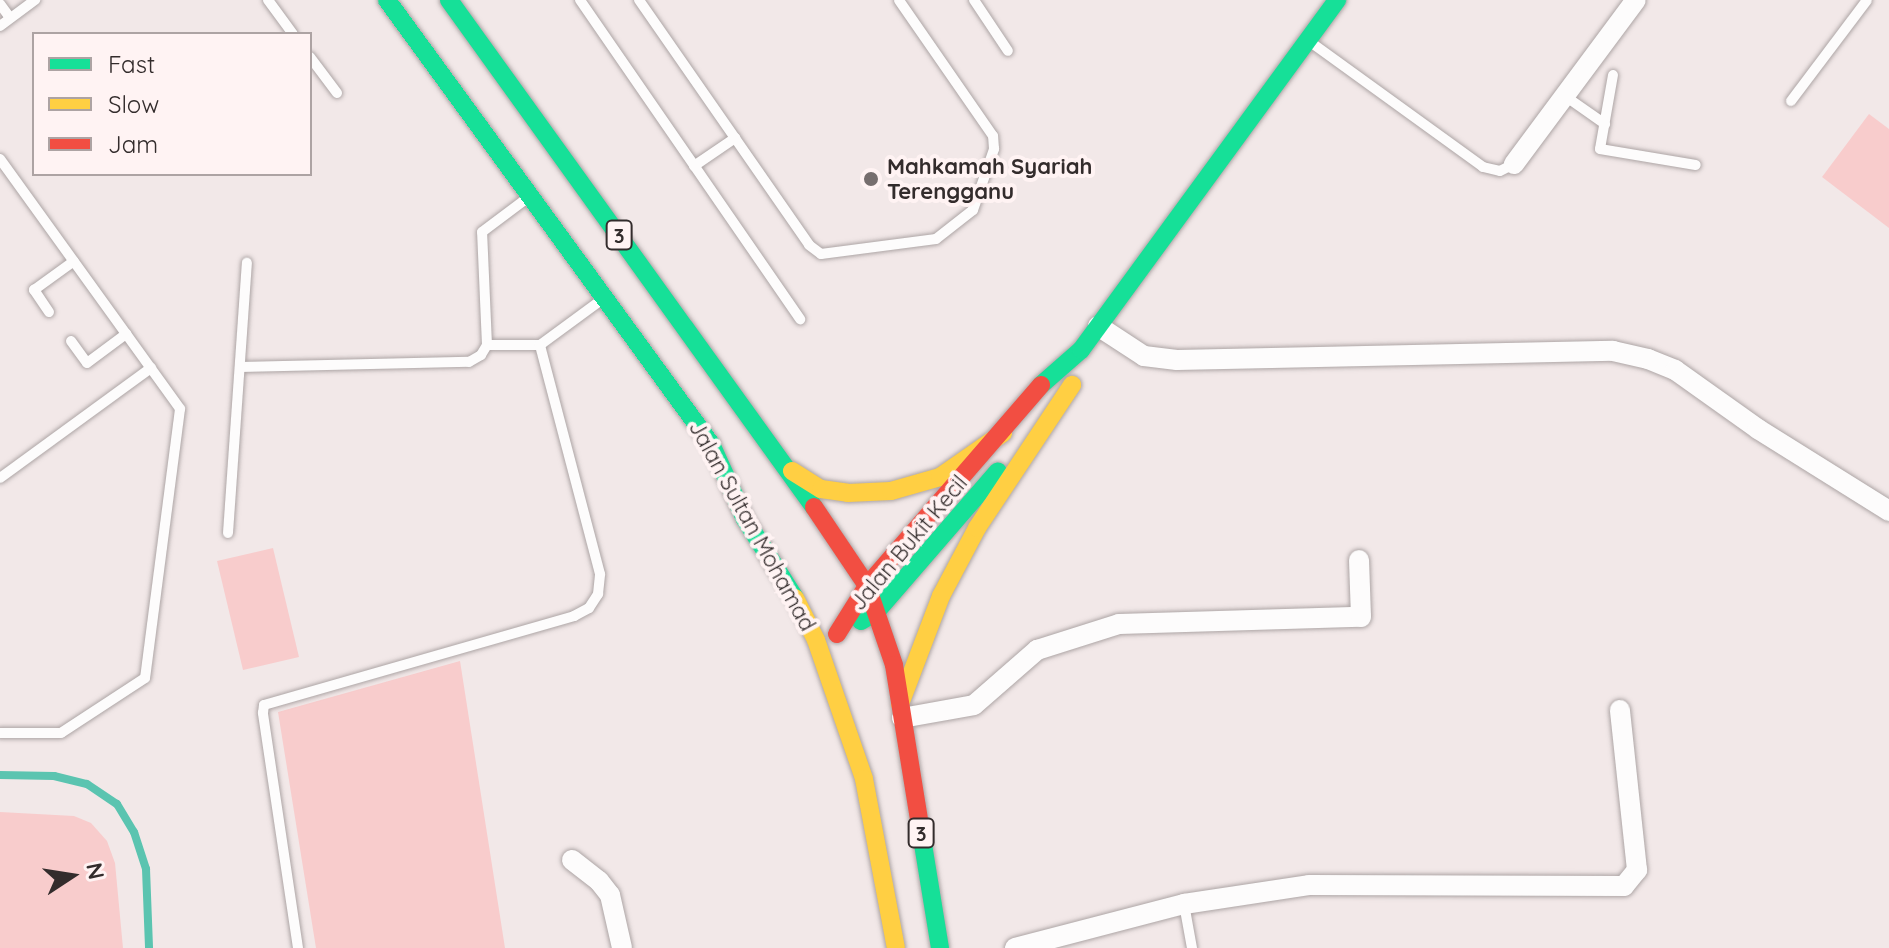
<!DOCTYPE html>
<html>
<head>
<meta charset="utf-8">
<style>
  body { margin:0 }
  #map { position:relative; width:1889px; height:948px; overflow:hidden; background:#f2e8e8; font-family:Quicksand,sans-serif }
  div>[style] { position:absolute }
  .green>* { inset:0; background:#f8cccc }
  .stream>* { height:8px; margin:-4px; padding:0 4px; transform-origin:4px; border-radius:4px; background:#5bc4b0 }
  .roads { filter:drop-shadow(0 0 2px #ada5a5) drop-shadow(0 0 2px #ada5a5) }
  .lane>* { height:10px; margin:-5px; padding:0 5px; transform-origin:5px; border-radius:5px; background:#fdfcfc }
  .street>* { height:20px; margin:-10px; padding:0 10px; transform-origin:10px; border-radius:10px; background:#fdfcfc }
  .fast>* { height:18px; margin:-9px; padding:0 9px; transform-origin:9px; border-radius:9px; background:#16e098 }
  .slow>* { height:18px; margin:-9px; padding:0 9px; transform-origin:9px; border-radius:9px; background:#ffcf43 }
  .jam>* { height:18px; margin:-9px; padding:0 9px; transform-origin:9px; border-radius:9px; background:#f24e42 }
  .dots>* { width:22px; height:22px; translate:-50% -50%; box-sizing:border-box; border:4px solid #fff3f3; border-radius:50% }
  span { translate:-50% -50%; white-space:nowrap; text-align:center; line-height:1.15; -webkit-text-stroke:8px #fff3f3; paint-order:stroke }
  .shield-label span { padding:2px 6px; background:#fff3f3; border:2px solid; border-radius:6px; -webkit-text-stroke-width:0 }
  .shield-label { font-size:20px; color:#332c2c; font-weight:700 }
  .poi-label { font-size:22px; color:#332c2c; font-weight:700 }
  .left { translate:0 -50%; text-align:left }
  .street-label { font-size:22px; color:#332c2c }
  .legend { position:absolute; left:32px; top:32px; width:280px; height:144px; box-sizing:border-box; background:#fff3f3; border:2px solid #ada3a3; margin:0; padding:10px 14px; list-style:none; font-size:24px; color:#332c2c }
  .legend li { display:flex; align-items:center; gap:16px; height:40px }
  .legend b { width:40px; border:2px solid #ada3a3 }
  .north { position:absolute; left:32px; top:836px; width:80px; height:80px; -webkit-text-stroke:6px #fff3f3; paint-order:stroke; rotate:78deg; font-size:22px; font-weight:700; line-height:32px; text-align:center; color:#332c2c }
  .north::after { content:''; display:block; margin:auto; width:28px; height:36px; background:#332c2c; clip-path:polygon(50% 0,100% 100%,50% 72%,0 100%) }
</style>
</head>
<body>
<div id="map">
  <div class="green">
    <i style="clip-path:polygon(1869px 114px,1889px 129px,1889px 228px,1822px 177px)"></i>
    <i style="clip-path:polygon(273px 548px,299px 657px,243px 670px,217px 561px)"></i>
    <i style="clip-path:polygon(460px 661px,505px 948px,316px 948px,278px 712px)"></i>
    <i style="clip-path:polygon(0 812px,74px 816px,91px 823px,107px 841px,115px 863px,123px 948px,0 948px)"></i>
  </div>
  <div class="stream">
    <i style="left:0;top:775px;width:54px;rotate:1.1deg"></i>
    <i style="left:54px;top:776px;width:34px;rotate:14deg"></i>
    <i style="left:87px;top:784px;width:36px;rotate:34deg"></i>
    <i style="left:117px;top:804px;width:33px;rotate:59deg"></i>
    <i style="left:134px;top:832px;width:39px;rotate:72deg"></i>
    <i style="left:146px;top:869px;width:79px;rotate:87.8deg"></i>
  </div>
  <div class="roads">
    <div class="lane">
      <i style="left:268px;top:0;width:42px;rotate:53.7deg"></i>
      <i style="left:580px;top:0;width:388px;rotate:55.4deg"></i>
      <i style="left:639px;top:0;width:298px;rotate:55.2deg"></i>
      <i style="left:809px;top:245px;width:15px;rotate:37deg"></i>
      <i style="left:821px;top:254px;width:116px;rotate:-7.4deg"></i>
      <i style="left:936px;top:239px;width:47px;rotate:-38.1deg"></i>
      <i style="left:973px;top:210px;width:65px;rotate:-71deg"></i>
      <i style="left:994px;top:149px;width:13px;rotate:-94deg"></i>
      <i style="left:993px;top:136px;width:165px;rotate:-124.7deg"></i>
      <i style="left:974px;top:0;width:61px;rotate:56.3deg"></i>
      <i style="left:0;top:4px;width:17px;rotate:54deg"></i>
      <i style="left:0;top:26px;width:44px;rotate:-36.6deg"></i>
      <i style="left:1309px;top:41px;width:215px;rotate:35.9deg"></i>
      <i style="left:1483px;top:167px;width:17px;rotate:13deg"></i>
      <i style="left:1500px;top:171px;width:16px;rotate:-27deg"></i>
      <i style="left:310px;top:57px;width:45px;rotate:53.1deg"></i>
      <i style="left:1613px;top:75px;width:75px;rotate:100deg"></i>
      <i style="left:1600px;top:149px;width:97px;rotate:9.5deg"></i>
      <i style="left:1565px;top:96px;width:49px;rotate:35deg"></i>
      <i style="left:1791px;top:101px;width:126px;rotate:-53deg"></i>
      <i style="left:0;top:159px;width:308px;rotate:54.2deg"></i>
      <i style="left:180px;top:409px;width:271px;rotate:97.4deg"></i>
      <i style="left:145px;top:678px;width:100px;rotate:146.8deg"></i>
      <i style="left:61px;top:733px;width:61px;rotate:180deg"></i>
      <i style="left:694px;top:166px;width:50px;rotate:-34.3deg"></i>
      <i style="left:49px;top:312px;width:27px;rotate:-124deg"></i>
      <i style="left:34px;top:290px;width:49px;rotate:-35.9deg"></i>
      <i style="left:71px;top:341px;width:27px;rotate:54deg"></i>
      <i style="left:87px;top:363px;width:49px;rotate:-36.6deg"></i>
      <i style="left:487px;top:345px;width:113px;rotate:-92.5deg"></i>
      <i style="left:482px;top:232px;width:55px;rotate:-36.9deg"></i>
      <i style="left:240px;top:367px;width:229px;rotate:-1.3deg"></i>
      <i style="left:469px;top:362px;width:14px;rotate:-30deg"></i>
      <i style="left:481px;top:355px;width:12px;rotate:-59deg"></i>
      <i style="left:487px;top:345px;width:53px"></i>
      <i style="left:540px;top:345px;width:74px;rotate:-36.3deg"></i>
      <i style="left:0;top:478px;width:187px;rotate:-36.1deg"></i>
      <i style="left:228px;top:533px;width:271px;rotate:-86deg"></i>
      <i style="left:1184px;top:904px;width:45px;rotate:79.7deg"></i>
      <i style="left:298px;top:948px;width:238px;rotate:-98.5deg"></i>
      <i style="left:263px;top:713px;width:8px;rotate:-83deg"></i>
      <i style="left:264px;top:705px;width:323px;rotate:-16deg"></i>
      <i style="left:574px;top:616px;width:17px;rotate:-28deg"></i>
      <i style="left:589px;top:608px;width:17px;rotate:-57deg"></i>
      <i style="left:598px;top:594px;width:20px;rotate:-84deg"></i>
      <i style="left:600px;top:574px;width:237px;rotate:-104.7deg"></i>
    </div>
    <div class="street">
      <i style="left:1514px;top:164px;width:204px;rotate:-53.4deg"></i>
      <i style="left:1098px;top:326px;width:55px;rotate:33.1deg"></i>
      <i style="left:1144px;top:356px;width:33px;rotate:7deg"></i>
      <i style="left:1177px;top:360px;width:436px;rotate:-1.2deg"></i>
      <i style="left:1613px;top:351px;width:36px;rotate:13deg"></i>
      <i style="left:1648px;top:359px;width:29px;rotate:22deg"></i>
      <i style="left:1675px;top:370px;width:102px;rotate:35.4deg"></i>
      <i style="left:1758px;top:429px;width:155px;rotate:32deg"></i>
      <i style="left:902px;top:718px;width:73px;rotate:-10.2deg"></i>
      <i style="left:974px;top:705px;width:84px;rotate:-41.1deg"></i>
      <i style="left:1037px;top:650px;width:86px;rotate:-17.6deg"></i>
      <i style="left:1119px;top:624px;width:242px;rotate:-1.7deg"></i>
      <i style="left:1361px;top:617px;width:57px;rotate:-92deg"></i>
      <i style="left:572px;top:860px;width:34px;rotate:38deg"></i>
      <i style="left:599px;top:881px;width:18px;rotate:52deg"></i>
      <i style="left:610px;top:895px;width:54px;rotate:77.2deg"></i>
      <i style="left:1015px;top:948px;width:175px;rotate:-14.6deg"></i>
      <i style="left:1184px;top:904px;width:126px;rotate:-8.6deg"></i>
      <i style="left:1309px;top:885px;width:315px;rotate:0.2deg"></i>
      <i style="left:1624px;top:886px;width:21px;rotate:-51deg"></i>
      <i style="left:1637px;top:870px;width:161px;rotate:-96.1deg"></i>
    </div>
    <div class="fast">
      <i style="left:387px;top:0;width:550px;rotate:53.88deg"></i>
      <i style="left:711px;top:444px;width:82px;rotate:65.6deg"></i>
      <i style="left:745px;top:519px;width:93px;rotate:57.7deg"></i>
      <i style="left:449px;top:0;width:625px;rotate:54.25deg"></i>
      <i style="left:1041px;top:385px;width:53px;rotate:-41.2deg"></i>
      <i style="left:1081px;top:350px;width:434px;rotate:-53.8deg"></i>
      <i style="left:861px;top:621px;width:17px;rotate:-31deg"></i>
      <i style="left:876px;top:612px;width:186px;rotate:-49.1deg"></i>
      <i style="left:921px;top:832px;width:118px;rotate:80.7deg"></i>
    </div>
    <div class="slow">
      <i style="left:792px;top:471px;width:34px;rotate:32deg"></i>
      <i style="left:821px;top:489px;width:27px;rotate:8deg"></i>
      <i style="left:848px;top:493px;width:43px;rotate:-2.7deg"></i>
      <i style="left:891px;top:491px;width:51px;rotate:-15.9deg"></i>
      <i style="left:940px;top:477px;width:77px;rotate:-34.9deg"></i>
      <i style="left:795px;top:598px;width:47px;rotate:63.4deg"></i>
      <i style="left:816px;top:640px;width:147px;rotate:70.9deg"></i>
      <i style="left:864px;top:779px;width:172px;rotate:79.3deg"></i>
      <i style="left:900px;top:704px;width:116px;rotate:-69.2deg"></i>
      <i style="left:941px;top:596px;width:77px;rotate:-62.1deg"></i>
      <i style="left:977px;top:528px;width:172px;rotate:-56.4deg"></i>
    </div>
    <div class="jam">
      <i style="left:814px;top:507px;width:95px;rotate:56.1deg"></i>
      <i style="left:867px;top:586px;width:83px;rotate:71.1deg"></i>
      <i style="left:894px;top:665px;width:169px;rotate:80.8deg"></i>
      <i style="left:837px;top:634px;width:57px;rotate:-58deg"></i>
      <i style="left:867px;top:586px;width:266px;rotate:-49.1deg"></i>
    </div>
  </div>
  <div class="dots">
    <i style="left:871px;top:179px;background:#766e6e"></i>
  </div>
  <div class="shield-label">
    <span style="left:619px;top:235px">3</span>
    <span style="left:921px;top:833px">3</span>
  </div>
  <div class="poi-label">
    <span class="left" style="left:887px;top:179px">Mahkamah Syariah<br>Terengganu</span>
  </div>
  <div class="street-label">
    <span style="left:752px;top:526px;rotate:61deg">Jalan Sultan Mohamad</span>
    <span style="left:909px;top:543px;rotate:-50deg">Jalan Bukit Kecil</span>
  </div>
  <ul class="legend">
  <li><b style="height:10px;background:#16e098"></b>Fast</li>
  <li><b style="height:10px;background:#ffcf43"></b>Slow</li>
  <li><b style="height:10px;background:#f24e42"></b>Jam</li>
  </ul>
  <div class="north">N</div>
</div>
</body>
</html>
